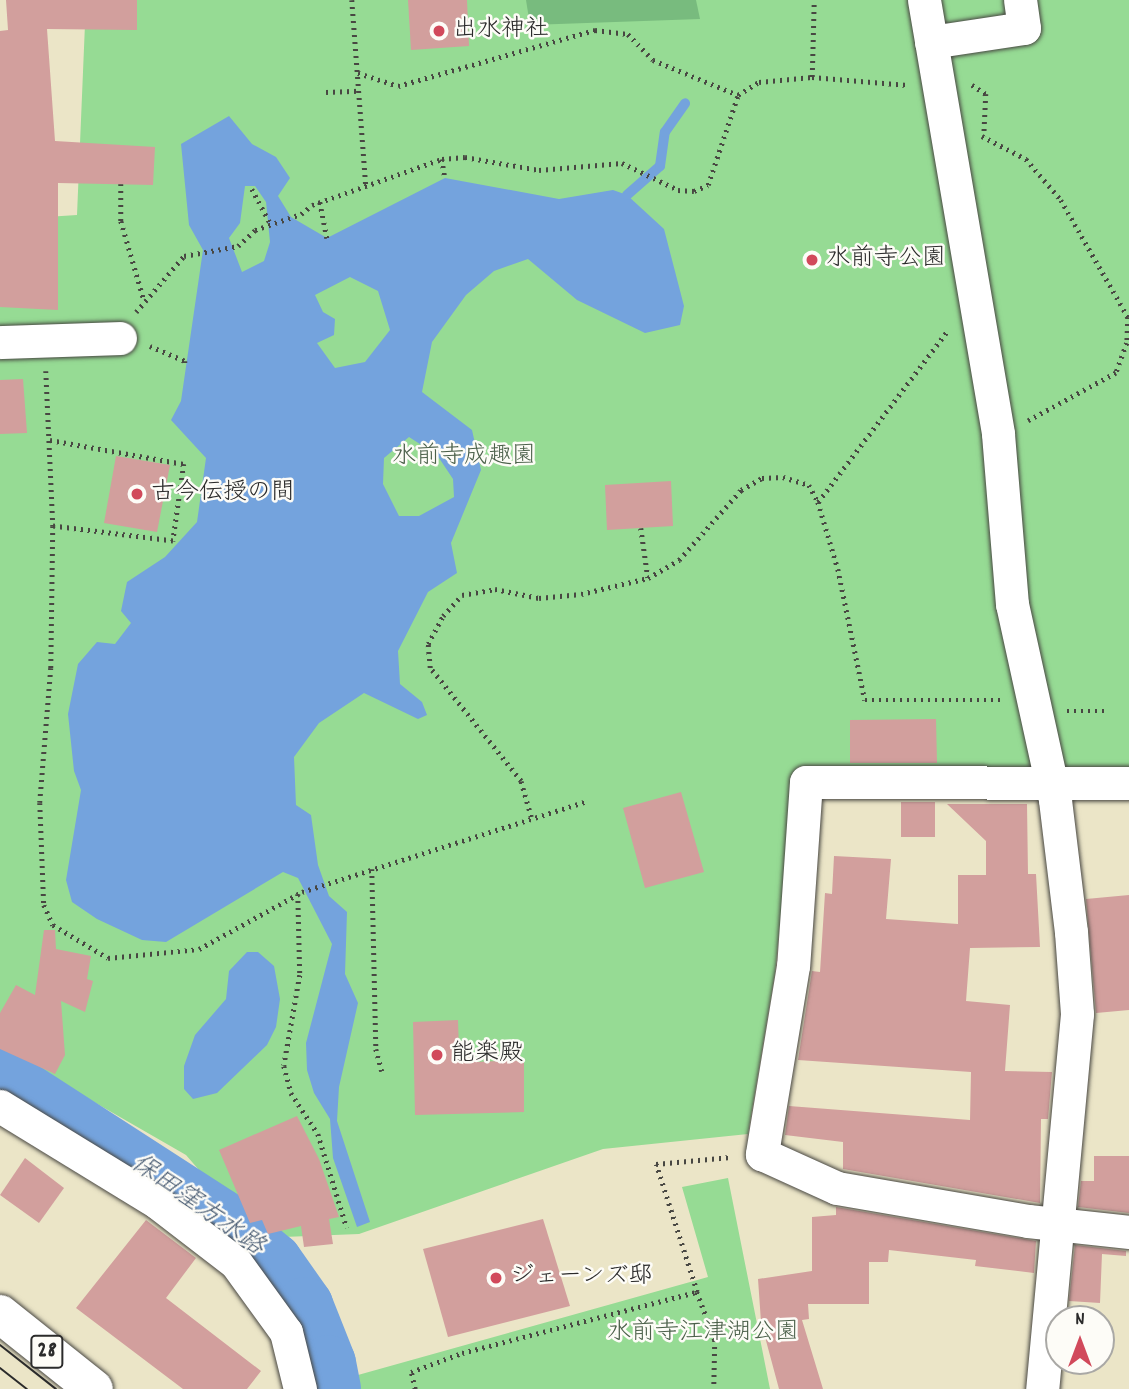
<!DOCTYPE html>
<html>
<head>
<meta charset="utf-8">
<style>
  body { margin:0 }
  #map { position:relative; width:1129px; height:1389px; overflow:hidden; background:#ebe5c7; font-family:Dekko,"Klee One",sans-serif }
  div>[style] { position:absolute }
  .green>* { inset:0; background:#96db94 }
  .forest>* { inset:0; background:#78bb7e }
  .water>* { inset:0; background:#74a3dd }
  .stream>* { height:10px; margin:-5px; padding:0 5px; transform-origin:5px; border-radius:5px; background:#74a3dd }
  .river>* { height:56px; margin:-28px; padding:0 28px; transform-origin:28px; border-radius:28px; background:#74a3dd }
  .building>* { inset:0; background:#d29f9d }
  .path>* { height:4.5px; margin-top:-2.25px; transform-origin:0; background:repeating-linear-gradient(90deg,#484742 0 2px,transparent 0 7px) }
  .roads { filter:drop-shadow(0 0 2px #484742) drop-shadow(0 0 2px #484742) }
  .minor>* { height:33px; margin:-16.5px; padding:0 16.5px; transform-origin:16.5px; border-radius:16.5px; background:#fff }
  .major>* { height:38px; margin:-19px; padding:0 19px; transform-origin:19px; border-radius:19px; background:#fff }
  .tram>* { height:2px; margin:-1px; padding:0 1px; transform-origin:1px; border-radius:1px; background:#2b2b2b }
  .dots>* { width:19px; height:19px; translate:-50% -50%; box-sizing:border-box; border:4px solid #fdfcf7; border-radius:50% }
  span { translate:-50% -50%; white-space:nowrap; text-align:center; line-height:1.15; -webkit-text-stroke:5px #fdfcf7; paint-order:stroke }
  .shield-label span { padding:2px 5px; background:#fdfcf7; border:2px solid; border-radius:5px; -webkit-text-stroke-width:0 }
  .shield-label { font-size:23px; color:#2b2b2b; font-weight:700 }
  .poi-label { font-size:24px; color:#2b2b2b }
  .left { translate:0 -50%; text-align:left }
  .park-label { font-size:24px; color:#4b604a }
  .water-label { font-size:26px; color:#485b72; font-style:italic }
  .north { position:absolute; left:1045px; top:1305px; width:70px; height:70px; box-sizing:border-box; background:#fdfcf7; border:2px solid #a9a8a5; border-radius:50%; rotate:0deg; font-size:19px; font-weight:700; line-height:28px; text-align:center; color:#2b2b2b }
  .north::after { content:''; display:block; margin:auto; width:24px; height:32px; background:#d1495b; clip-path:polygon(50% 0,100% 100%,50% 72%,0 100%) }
</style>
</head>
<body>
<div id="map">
  <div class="green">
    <i style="clip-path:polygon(86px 0,1129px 0,1129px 768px,795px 775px,775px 973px,748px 1134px,603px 1149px,359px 1234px,258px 1238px,186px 1155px,80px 1094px,0 1056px,0 220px,77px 215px)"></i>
    <i style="clip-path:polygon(728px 1178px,770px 1389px,360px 1389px,358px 1375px,708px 1277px,682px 1187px)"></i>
  </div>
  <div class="forest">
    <i style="clip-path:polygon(526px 0,696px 0,700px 19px,530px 25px)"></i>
  </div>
  <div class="water">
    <i style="clip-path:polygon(evenodd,229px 116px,252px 144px,276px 157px,290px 178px,278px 196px,291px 217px,327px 238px,445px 178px,559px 199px,613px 190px,627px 195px,664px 229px,684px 306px,680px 325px,645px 333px,577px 300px,528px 259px,494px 271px,466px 295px,432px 342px,422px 392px,472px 430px,481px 470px,451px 543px,457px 573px,428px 592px,398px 651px,400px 684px,422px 702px,427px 715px,418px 719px,364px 693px,319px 723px,294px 757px,296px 805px,311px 815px,318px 865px,329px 896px,347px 912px,345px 974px,358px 1003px,339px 1087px,337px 1121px,370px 1222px,357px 1227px,333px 1158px,330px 1119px,314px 1093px,307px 1070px,306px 1043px,332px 944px,298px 878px,283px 872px,166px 942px,142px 940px,97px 919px,72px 902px,66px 880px,81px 790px,74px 771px,68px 714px,78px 664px,97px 642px,115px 644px,131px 623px,121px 611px,127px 582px,165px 557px,197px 522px,206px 458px,171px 420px,181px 401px,203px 250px,189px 225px,181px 144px,229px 116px,245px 186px,255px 186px,266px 202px,270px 242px,264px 261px,242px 272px,229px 238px,240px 223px,245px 186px,229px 116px,350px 277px,378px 291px,390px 330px,365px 362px,335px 368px,317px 343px,334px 335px,335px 319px,323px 312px,315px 295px,350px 277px,229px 116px,409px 437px,437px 455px,453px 479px,454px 497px,419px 516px,399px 516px,383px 484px,384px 458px,409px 437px)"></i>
    <i style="clip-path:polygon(247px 952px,258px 952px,274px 966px,280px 999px,276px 1027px,267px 1045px,217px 1093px,193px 1099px,184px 1089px,184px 1066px,195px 1035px,226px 999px,229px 971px)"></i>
  </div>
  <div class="stream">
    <i style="left:627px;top:195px;width:44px;rotate:-41.3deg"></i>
    <i style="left:660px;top:166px;width:34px;rotate:-82deg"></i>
    <i style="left:665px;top:132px;width:35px;rotate:-55deg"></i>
  </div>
  <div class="river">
    <i style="left:0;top:1074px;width:263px;rotate:32.9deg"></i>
    <i style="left:221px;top:1217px;width:69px;rotate:39.7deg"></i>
    <i style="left:274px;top:1261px;width:54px;rotate:54.8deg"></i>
    <i style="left:305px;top:1305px;width:62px;rotate:68.4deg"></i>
    <i style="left:328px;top:1363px;width:26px;rotate:79deg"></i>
  </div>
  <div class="building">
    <i style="clip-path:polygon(6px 0,137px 0,137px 30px,47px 29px,55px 141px,155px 147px,153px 185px,58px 183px,58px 310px,0 307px,0 31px,8px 30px)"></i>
    <i style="clip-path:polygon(408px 0,467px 0,469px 46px,411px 50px)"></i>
    <i style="clip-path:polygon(23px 379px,27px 433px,0 434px,0 380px)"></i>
    <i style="clip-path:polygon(116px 456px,170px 465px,157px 532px,104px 523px)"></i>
    <i style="clip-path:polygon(671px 481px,673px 526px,607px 530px,605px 485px)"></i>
    <i style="clip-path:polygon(936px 719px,937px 763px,850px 763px,850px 720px)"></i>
    <i style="clip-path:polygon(681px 792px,704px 872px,645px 888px,623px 808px)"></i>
    <i style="clip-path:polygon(901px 802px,935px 802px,935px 837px,901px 837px)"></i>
    <i style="clip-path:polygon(947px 804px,1027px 804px,1028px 874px,1036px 874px,1040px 947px,970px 948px,966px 1001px,1010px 1005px,1005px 1071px,1052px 1072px,1048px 1119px,1041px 1119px,1040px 1203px,843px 1169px,843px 1142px,785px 1135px,789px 1106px,970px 1120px,971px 1072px,798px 1060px,812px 971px,820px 972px,825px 893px,832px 894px,834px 856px,891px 859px,886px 919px,958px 924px,958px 875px,986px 875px,986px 841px)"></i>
    <i style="clip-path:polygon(1129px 895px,1129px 1010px,1096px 1013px,1086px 899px)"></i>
    <i style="clip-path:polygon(44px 930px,55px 930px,56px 949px,91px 956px,87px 979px,93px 981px,85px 1012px,61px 1001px,65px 1055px,55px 1074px,0 1049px,0 1013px,16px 985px,35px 995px)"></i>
    <i style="clip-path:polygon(458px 1020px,459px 1050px,476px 1062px,524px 1060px,524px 1112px,415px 1115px,413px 1022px)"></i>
    <i style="clip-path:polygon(297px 1116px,319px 1159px,339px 1217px,329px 1219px,333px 1244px,304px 1247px,301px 1226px,268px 1234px,262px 1220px,250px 1223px,219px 1150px)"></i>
    <i style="clip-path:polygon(1094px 1156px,1129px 1156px,1129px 1213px,1078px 1207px,1081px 1181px,1094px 1181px)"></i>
    <i style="clip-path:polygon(25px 1158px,64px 1188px,39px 1223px,0 1195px)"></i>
    <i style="clip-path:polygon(836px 1207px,1036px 1241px,1034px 1273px,975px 1266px,976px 1260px,889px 1250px,888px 1262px,869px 1262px,869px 1304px,808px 1304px,809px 1319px,802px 1320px,823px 1389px,779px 1389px,761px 1322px,758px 1279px,812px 1271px,812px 1217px,836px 1215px)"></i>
    <i style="clip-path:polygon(543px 1219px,570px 1306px,448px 1337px,423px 1249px)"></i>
    <i style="clip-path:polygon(146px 1220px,196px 1258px,166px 1298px,261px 1371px,247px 1389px,183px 1389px,76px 1308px)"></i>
    <i style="clip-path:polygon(1075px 1245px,1126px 1251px,1126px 1256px,1102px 1254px,1100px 1303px,1069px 1301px)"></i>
  </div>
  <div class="path">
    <i style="left:352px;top:0;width:186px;rotate:85.7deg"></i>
    <i style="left:358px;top:73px;width:42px;rotate:18deg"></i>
    <i style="left:398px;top:86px;width:205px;rotate:-15.9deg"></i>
    <i style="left:595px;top:30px;width:33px;rotate:7deg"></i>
    <i style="left:628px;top:34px;width:36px;rotate:46deg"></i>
    <i style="left:653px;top:60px;width:92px;rotate:22.4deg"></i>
    <i style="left:812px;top:77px;width:77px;rotate:-88.5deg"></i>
    <i style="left:972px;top:85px;width:17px;rotate:33deg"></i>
    <i style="left:986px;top:94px;width:42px;rotate:92.7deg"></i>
    <i style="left:326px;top:92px;width:33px;rotate:-2deg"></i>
    <i style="left:982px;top:136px;width:50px;rotate:27.6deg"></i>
    <i style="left:1026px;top:159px;width:54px;rotate:49.5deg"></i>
    <i style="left:1061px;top:200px;width:135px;rotate:60.2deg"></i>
    <i style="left:1128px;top:317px;width:26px;rotate:92deg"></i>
    <i style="left:1127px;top:343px;width:32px;rotate:110deg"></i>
    <i style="left:1116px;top:373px;width:100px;rotate:151.4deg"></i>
    <i style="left:442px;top:159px;width:19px;rotate:81deg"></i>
    <i style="left:121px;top:184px;width:37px;rotate:90deg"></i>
    <i style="left:121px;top:221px;width:82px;rotate:73.8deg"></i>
    <i style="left:252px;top:189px;width:38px;rotate:62deg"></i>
    <i style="left:320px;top:202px;width:37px;rotate:79deg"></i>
    <i style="left:136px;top:312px;width:74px;rotate:-49.4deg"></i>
    <i style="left:184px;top:256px;width:55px;rotate:-10.5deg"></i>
    <i style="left:238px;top:246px;width:23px;rotate:-43deg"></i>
    <i style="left:255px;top:230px;width:49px;rotate:-19.2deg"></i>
    <i style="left:301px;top:214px;width:14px;rotate:-39deg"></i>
    <i style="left:312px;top:205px;width:138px;rotate:-19.5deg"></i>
    <i style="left:442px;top:159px;width:23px;rotate:-5deg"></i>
    <i style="left:465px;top:157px;width:75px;rotate:10deg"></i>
    <i style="left:539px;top:170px;width:83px;rotate:-4.8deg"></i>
    <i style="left:622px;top:163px;width:62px;rotate:25.7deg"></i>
    <i style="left:678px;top:190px;width:16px;rotate:4deg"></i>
    <i style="left:694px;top:191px;width:15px;rotate:-23deg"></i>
    <i style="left:708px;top:185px;width:95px;rotate:-71.6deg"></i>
    <i style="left:738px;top:95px;width:25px;rotate:-32deg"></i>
    <i style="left:759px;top:82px;width:53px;rotate:-5.4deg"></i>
    <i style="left:812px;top:77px;width:96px;rotate:4.8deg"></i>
    <i style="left:150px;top:346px;width:38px;rotate:23deg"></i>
    <i style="left:185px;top:361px;width:5px;rotate:90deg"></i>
    <i style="left:46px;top:371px;width:155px;rotate:87.4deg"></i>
    <i style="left:53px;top:526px;width:142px;rotate:90.8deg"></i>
    <i style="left:51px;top:668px;width:135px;rotate:94.7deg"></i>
    <i style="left:40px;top:803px;width:102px;rotate:87.8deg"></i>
    <i style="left:44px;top:905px;width:22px;rotate:66deg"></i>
    <i style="left:53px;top:925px;width:64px;rotate:31deg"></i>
    <i style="left:108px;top:958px;width:91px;rotate:-5.6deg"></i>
    <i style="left:199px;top:949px;width:118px;rotate:-29deg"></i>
    <i style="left:302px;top:892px;width:299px;rotate:-17.7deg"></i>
    <i style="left:50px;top:440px;width:136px;rotate:10.2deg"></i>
    <i style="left:184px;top:464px;width:78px;rotate:98.1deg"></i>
    <i style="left:173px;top:541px;width:121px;rotate:-172.9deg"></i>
    <i style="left:818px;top:502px;width:216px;rotate:-52.9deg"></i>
    <i style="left:641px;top:528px;width:50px;rotate:82deg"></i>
    <i style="left:1067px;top:711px;width:39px"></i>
    <i style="left:531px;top:817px;width:37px;rotate:-106deg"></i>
    <i style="left:521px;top:781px;width:145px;rotate:-128.8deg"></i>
    <i style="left:430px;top:668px;width:24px;rotate:-95deg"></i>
    <i style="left:428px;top:644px;width:32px;rotate:-62deg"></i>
    <i style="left:443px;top:616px;width:28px;rotate:-48deg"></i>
    <i style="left:462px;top:595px;width:34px;rotate:-10deg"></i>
    <i style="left:495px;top:589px;width:45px;rotate:11.6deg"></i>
    <i style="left:539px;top:598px;width:42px;rotate:-5.4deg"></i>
    <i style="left:581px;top:594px;width:69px;rotate:-13.4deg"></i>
    <i style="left:648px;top:578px;width:36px;rotate:-30deg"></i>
    <i style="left:679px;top:560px;width:94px;rotate:-48.5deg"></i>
    <i style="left:741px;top:490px;width:24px;rotate:-30deg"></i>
    <i style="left:762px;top:478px;width:21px;rotate:-3deg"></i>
    <i style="left:783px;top:477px;width:27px;rotate:17deg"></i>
    <i style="left:809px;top:485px;width:19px;rotate:62deg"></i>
    <i style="left:818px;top:502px;width:70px;rotate:73.4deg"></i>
    <i style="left:838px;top:569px;width:134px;rotate:78.4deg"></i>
    <i style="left:865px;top:700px;width:138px"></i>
    <i style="left:372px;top:869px;width:180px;rotate:88.7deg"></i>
    <i style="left:376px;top:1049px;width:23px;rotate:75deg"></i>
    <i style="left:298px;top:894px;width:81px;rotate:88.6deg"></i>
    <i style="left:300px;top:975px;width:92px;rotate:100deg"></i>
    <i style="left:284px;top:1066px;width:28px;rotate:75deg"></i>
    <i style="left:291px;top:1093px;width:49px;rotate:56.6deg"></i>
    <i style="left:318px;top:1134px;width:98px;rotate:72.9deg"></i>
    <i style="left:697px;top:1292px;width:134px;rotate:-107.8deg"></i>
    <i style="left:656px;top:1164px;width:75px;rotate:-5.3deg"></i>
    <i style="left:415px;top:1389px;width:17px;rotate:-103deg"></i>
    <i style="left:411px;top:1372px;width:54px;rotate:-20.4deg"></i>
    <i style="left:462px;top:1353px;width:243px;rotate:-14.6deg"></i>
    <i style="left:697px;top:1292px;width:51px;rotate:69.4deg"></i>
    <i style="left:715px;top:1340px;width:49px;rotate:91.2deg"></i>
  </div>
  <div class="roads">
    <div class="minor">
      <i style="left:924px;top:0;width:440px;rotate:80.3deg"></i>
      <i style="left:998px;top:434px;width:171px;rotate:85.3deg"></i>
      <i style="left:1012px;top:604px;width:201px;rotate:77.6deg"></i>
      <i style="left:1055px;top:800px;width:133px;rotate:83.1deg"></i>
      <i style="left:1071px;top:932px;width:82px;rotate:85.8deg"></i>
      <i style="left:1077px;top:1014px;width:377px;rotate:95.3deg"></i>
      <i style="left:931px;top:42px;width:94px;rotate:-8.6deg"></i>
      <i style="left:1024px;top:28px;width:28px;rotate:-98deg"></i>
      <i style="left:0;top:342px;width:120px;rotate:-1.9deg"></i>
      <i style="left:1129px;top:783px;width:323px;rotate:-179.8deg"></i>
      <i style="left:806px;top:782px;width:184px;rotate:94deg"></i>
      <i style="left:793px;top:966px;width:191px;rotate:99.4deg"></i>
      <i style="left:762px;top:1154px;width:82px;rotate:24.4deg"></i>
      <i style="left:837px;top:1188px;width:194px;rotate:9.8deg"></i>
      <i style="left:1028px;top:1221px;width:102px;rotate:6.2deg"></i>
      <i style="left:0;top:1106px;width:185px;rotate:31.5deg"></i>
      <i style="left:158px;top:1203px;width:98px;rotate:37.6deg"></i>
      <i style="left:236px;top:1263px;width:85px;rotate:54.1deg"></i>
      <i style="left:286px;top:1332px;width:59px;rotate:76.2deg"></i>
    </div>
    <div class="major">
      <i style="left:0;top:1314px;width:120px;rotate:38.6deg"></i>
    </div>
  </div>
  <div class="tram">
    <i style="left:0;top:1345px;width:71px;rotate:38.2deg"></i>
    <i style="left:0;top:1368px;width:34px;rotate:38deg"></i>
  </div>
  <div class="dots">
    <i style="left:439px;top:31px;background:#d1495b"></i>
    <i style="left:812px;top:260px;background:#d1495b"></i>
    <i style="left:137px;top:494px;background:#d1495b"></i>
    <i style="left:437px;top:1055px;background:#d1495b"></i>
    <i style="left:496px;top:1278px;background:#d1495b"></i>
  </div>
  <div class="shield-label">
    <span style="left:47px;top:1352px">28</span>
  </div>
  <div class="poi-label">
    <span class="left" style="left:453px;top:31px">出水神社</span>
    <span class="left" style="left:826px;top:260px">水前寺公園</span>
    <span class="left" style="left:151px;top:494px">古今伝授の間</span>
    <span class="left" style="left:451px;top:1055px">能楽殿</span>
    <span class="left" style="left:510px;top:1278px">ジェーンズ邸</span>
  </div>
  <div class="park-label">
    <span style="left:464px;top:458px">水前寺成趣園</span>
    <span style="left:703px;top:1334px">水前寺江津湖公園</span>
  </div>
  <div class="water-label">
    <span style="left:197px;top:1206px;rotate:35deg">保田窪方水路</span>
  </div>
  <div class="north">N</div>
</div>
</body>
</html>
